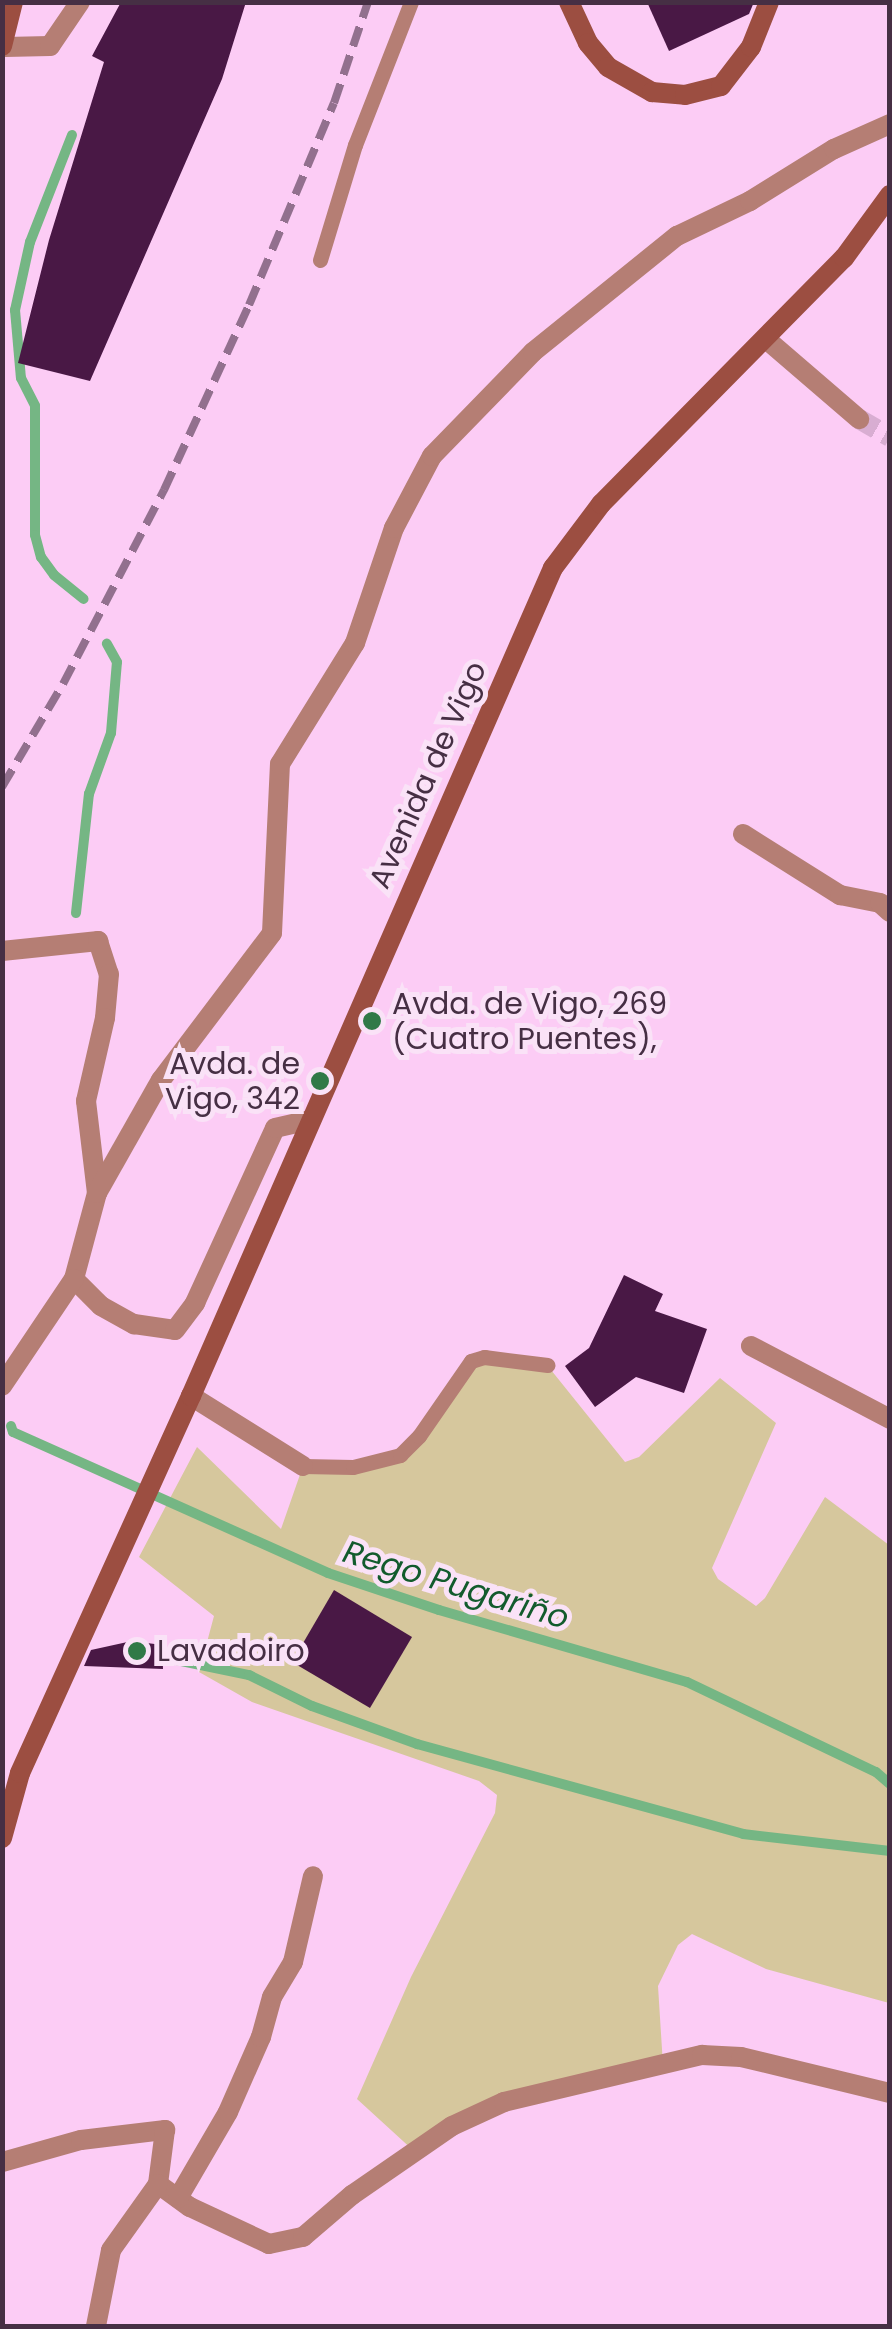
<!DOCTYPE html>
<html>
<head>
<meta charset="utf-8">
<style>
  body { margin:0 }
  #map { position:relative; width:892px; height:2329px; overflow:hidden; background:#fcccf5; font-family:Poppins,sans-serif }
  div>[style] { position:absolute }
  .green>* { inset:0; background:#d6c79d }
  .stream>* { height:10px; margin:-5px; padding:0 5px; transform-origin:5px; border-radius:5px; background:#75b684 }
  .building>* { inset:0; background:#491845 }
  .street-tunnel>* { height:20px; margin-top:-10px; transform-origin:0; background:repeating-linear-gradient(90deg,#d8add2 0 20px,transparent 0 30px) }
  .lane>* { height:15px; margin:-7.5px; padding:0 7.5px; transform-origin:7.5px; border-radius:7.5px; background:#b57e74 }
  .street>* { height:20px; margin:-10px; padding:0 10px; transform-origin:10px; border-radius:10px; background:#b57e74 }
  .secondary>* { height:20px; margin:-10px; padding:0 10px; transform-origin:10px; border-radius:10px; background:#9c4e41 }
  .rail>* { height:8px; margin-top:-4px; transform-origin:0; background:repeating-linear-gradient(90deg,#92708e 0 20px,transparent 0 30px) }
  .dots>* { width:28px; height:28px; translate:-50% -50%; box-sizing:border-box; border:5px solid #fae2f7; border-radius:50% }
  span { translate:-50% -50%; white-space:nowrap; text-align:center; line-height:1.15; -webkit-text-stroke:10px #fae2f7; paint-order:stroke }
  .street-label { font-size:30px; color:#462f44 }
  .poi-label { font-size:30px; color:#462f44 }
  .left { translate:0 -50%; text-align:left }
  .right { translate:-100% -50%; text-align:right }
  .water-label { font-size:32px; color:#125b2d; font-style:italic }
  .frame { position:absolute; inset:0; border:5px solid #462f44; pointer-events:none }
</style>
</head>
<body>
<div id="map">
  <div class="green">
    <i style="clip-path:polygon(471px 1361px,547px 1365px,625px 1462px,639px 1457px,720px 1378px,776px 1423px,712px 1568px,718px 1579px,756px 1606px,765px 1598px,825px 1497px,889px 1545px,889px 2003px,766px 1969px,692px 1934px,678px 1945px,658px 1986px,663px 2065px,504px 2102px,415px 2152px,357px 2099px,411px 1977px,495px 1813px,497px 1795px,479px 1781px,252px 1702px,199px 1672px,214px 1616px,139px 1557px,197px 1447px,281px 1529px,303px 1466px,400px 1455px)"></i>
  </div>
  <div class="stream">
    <i style="left:72px;top:135px;width:115px;rotate:111.4deg"></i>
    <i style="left:30px;top:242px;width:70px;rotate:102.4deg"></i>
    <i style="left:15px;top:310px;width:68px;rotate:85deg"></i>
    <i style="left:21px;top:378px;width:31px;rotate:63deg"></i>
    <i style="left:35px;top:406px;width:129px;rotate:90deg"></i>
    <i style="left:35px;top:535px;width:23px;rotate:75deg"></i>
    <i style="left:41px;top:557px;width:22px;rotate:54deg"></i>
    <i style="left:54px;top:575px;width:38px;rotate:39deg"></i>
    <i style="left:76px;top:913px;width:120px;rotate:-83.8deg"></i>
    <i style="left:89px;top:794px;width:65px;rotate:-70.2deg"></i>
    <i style="left:111px;top:733px;width:71px;rotate:-85.2deg"></i>
    <i style="left:117px;top:662px;width:21px;rotate:-119deg"></i>
    <i style="left:11px;top:1426px;width:6px;rotate:72deg"></i>
    <i style="left:13px;top:1432px;width:345px;rotate:24.1deg"></i>
    <i style="left:328px;top:1573px;width:117px;rotate:18.4deg"></i>
    <i style="left:439px;top:1610px;width:258px;rotate:16.2deg"></i>
    <i style="left:687px;top:1682px;width:209px;rotate:25.5deg"></i>
    <i style="left:876px;top:1772px;width:18px;rotate:41deg"></i>
    <i style="left:162px;top:1657px;width:89px;rotate:11.7deg"></i>
    <i style="left:249px;top:1675px;width:70px;rotate:26.2deg"></i>
    <i style="left:312px;top:1706px;width:112px;rotate:19.9deg"></i>
    <i style="left:417px;top:1744px;width:338px;rotate:15.4deg"></i>
    <i style="left:743px;top:1834px;width:148px;rotate:6.6deg"></i>
  </div>
  <div class="building">
    <i style="clip-path:polygon(121px 2px,246px 2px,222px 79px,90px 381px,18px 363px,49px 240px,104px 62px,92px 56px)"></i>
    <i style="clip-path:polygon(647px 2px,754px 2px,749px 14px,669px 51px)"></i>
    <i style="clip-path:polygon(624px 1275px,663px 1294px,655px 1311px,707px 1329px,684px 1393px,636px 1377px,595px 1407px,565px 1366px,589px 1348px)"></i>
    <i style="clip-path:polygon(334px 1590px,412px 1637px,370px 1708px,292px 1662px)"></i>
    <i style="clip-path:polygon(132px 1641px,162px 1645px,163px 1669px,84px 1666px,91px 1650px)"></i>
  </div>
  <div class="street-tunnel">
    <i style="left:859px;top:419px;width:36px;rotate:30deg"></i>
  </div>
  <div class="lane">
    <i style="left:320px;top:260px;width:120px;rotate:-73.1deg"></i>
    <i style="left:355px;top:145px;width:154px;rotate:-68.6deg"></i>
    <i style="left:303px;top:1466px;width:50px;rotate:1.1deg"></i>
    <i style="left:353px;top:1467px;width:49px;rotate:-14.3deg"></i>
    <i style="left:400px;top:1455px;width:27px;rotate:-45deg"></i>
    <i style="left:419px;top:1436px;width:91px;rotate:-55.3deg"></i>
    <i style="left:471px;top:1361px;width:14px;rotate:-17deg"></i>
    <i style="left:484px;top:1357px;width:64px;rotate:7.2deg"></i>
  </div>
  <div class="street">
    <i style="left:5px;top:47px;width:45px;rotate:-1.3deg"></i>
    <i style="left:50px;top:46px;width:53px;rotate:-55.7deg"></i>
    <i style="left:766px;top:339px;width:123px;rotate:40.7deg"></i>
    <i style="left:743px;top:834px;width:115px;rotate:32.2deg"></i>
    <i style="left:840px;top:895px;width:41px;rotate:11.3deg"></i>
    <i style="left:880px;top:903px;width:13px;rotate:42deg"></i>
    <i style="left:2px;top:951px;width:97px;rotate:-5.9deg"></i>
    <i style="left:98px;top:941px;width:35px;rotate:72deg"></i>
    <i style="left:109px;top:974px;width:44px;rotate:95.2deg"></i>
    <i style="left:105px;top:1018px;width:85px;rotate:102.9deg"></i>
    <i style="left:86px;top:1101px;width:93px;rotate:83.2deg"></i>
    <i style="left:97px;top:1193px;width:89px;rotate:105deg"></i>
    <i style="left:74px;top:1279px;width:38px;rotate:45deg"></i>
    <i style="left:101px;top:1306px;width:38px;rotate:29deg"></i>
    <i style="left:134px;top:1324px;width:41px;rotate:8.3deg"></i>
    <i style="left:175px;top:1330px;width:34px;rotate:-53deg"></i>
    <i style="left:195px;top:1303px;width:192px;rotate:-65.4deg"></i>
    <i style="left:275px;top:1128px;width:36px;rotate:-13deg"></i>
    <i style="left:97px;top:1193px;width:130px;rotate:-60.5deg"></i>
    <i style="left:161px;top:1080px;width:184px;rotate:-52.9deg"></i>
    <i style="left:272px;top:933px;width:169px;rotate:-87.3deg"></i>
    <i style="left:280px;top:764px;width:142px;rotate:-58.2deg"></i>
    <i style="left:355px;top:643px;width:121px;rotate:-71.3deg"></i>
    <i style="left:394px;top:528px;width:81px;rotate:-62.2deg"></i>
    <i style="left:432px;top:456px;width:145px;rotate:-45.8deg"></i>
    <i style="left:533px;top:352px;width:185px;rotate:-38.9deg"></i>
    <i style="left:677px;top:236px;width:81px;rotate:-25.6deg"></i>
    <i style="left:750px;top:201px;width:99px;rotate:-31.8deg"></i>
    <i style="left:834px;top:149px;width:61px;rotate:-24.1deg"></i>
    <i style="left:751px;top:1346px;width:157px;rotate:27.7deg"></i>
    <i style="left:2px;top:1386px;width:129px;rotate:-56.1deg"></i>
    <i style="left:191px;top:1396px;width:132px;rotate:32deg"></i>
    <i style="left:2px;top:2162px;width:82px;rotate:-15.6deg"></i>
    <i style="left:81px;top:2140px;width:85px;rotate:-6.8deg"></i>
    <i style="left:165px;top:2130px;width:54px;rotate:97.4deg"></i>
    <i style="left:158px;top:2184px;width:39px;rotate:36deg"></i>
    <i style="left:190px;top:2207px;width:87px;rotate:25.1deg"></i>
    <i style="left:269px;top:2244px;width:35px;rotate:-12deg"></i>
    <i style="left:303px;top:2237px;width:65px;rotate:-40.6deg"></i>
    <i style="left:352px;top:2195px;width:121px;rotate:-34.6deg"></i>
    <i style="left:452px;top:2126px;width:57px;rotate:-24.8deg"></i>
    <i style="left:504px;top:2102px;width:204px;rotate:-13.4deg"></i>
    <i style="left:702px;top:2055px;width:39px;rotate:3deg"></i>
    <i style="left:741px;top:2057px;width:153px;rotate:13.6deg"></i>
    <i style="left:178px;top:2198px;width:99px;rotate:-59.8deg"></i>
    <i style="left:228px;top:2112px;width:82px;rotate:-66.3deg"></i>
    <i style="left:261px;top:2037px;width:41px;rotate:-74.6deg"></i>
    <i style="left:272px;top:1997px;width:41px;rotate:-59deg"></i>
    <i style="left:293px;top:1962px;width:88px;rotate:-76.9deg"></i>
    <i style="left:96px;top:2326px;width:77px;rotate:-78.8deg"></i>
    <i style="left:111px;top:2250px;width:81px;rotate:-54.5deg"></i>
  </div>
  <div class="secondary">
    <i style="left:569px;top:2px;width:45px;rotate:65.1deg"></i>
    <i style="left:588px;top:43px;width:31px;rotate:50deg"></i>
    <i style="left:608px;top:67px;width:51px;rotate:29.6deg"></i>
    <i style="left:652px;top:92px;width:33px;rotate:5deg"></i>
    <i style="left:685px;top:95px;width:37px;rotate:-14deg"></i>
    <i style="left:721px;top:86px;width:49px;rotate:-52.4deg"></i>
    <i style="left:751px;top:47px;width:48px;rotate:-68.2deg"></i>
    <i style="left:2px;top:46px;width:45px;rotate:-76deg"></i>
    <i style="left:2px;top:1838px;width:67px;rotate:-74.5deg"></i>
    <i style="left:20px;top:1773px;width:414px;rotate:-65.6deg"></i>
    <i style="left:191px;top:1396px;width:904px;rotate:-66.39deg"></i>
    <i style="left:553px;top:568px;width:80px;rotate:-53.1deg"></i>
    <i style="left:601px;top:504px;width:346px;rotate:-45.4deg"></i>
    <i style="left:844px;top:258px;width:78px;rotate:-53.9deg"></i>
  </div>
  <div class="rail">
    <i style="left:2px;top:787px;width:120px;rotate:-59.4deg"></i>
    <i style="left:63px;top:684px;width:219px;rotate:-62.5deg"></i>
    <i style="left:164px;top:490px;width:204px;rotate:-65.3deg"></i>
    <i style="left:249px;top:305px;width:219px;rotate:-67.2deg"></i>
    <i style="left:334px;top:103px;width:107px;rotate:-71.4deg"></i>
  </div>
  <div class="dots">
    <i style="left:372px;top:1021px;background:#307947"></i>
    <i style="left:320px;top:1081px;background:#307947"></i>
    <i style="left:137px;top:1651px;background:#307947"></i>
  </div>
  <div class="street-label">
    <span style="left:428px;top:775px;rotate:-66deg">Avenida de Vigo</span>
  </div>
  <div class="poi-label">
    <span class="left" style="left:392px;top:1021px">Avda. de Vigo, 269<br>(Cuatro Puentes),</span>
    <span class="right" style="left:300px;top:1081px">Avda. de<br>Vigo, 342</span>
    <span class="left" style="left:157px;top:1651px">Lavadoiro</span>
  </div>
  <div class="water-label">
    <span style="left:456px;top:1585px;rotate:17deg">Rego Pugariño</span>
  </div>
  <div class="frame"></div>
</div>
</body>
</html>
